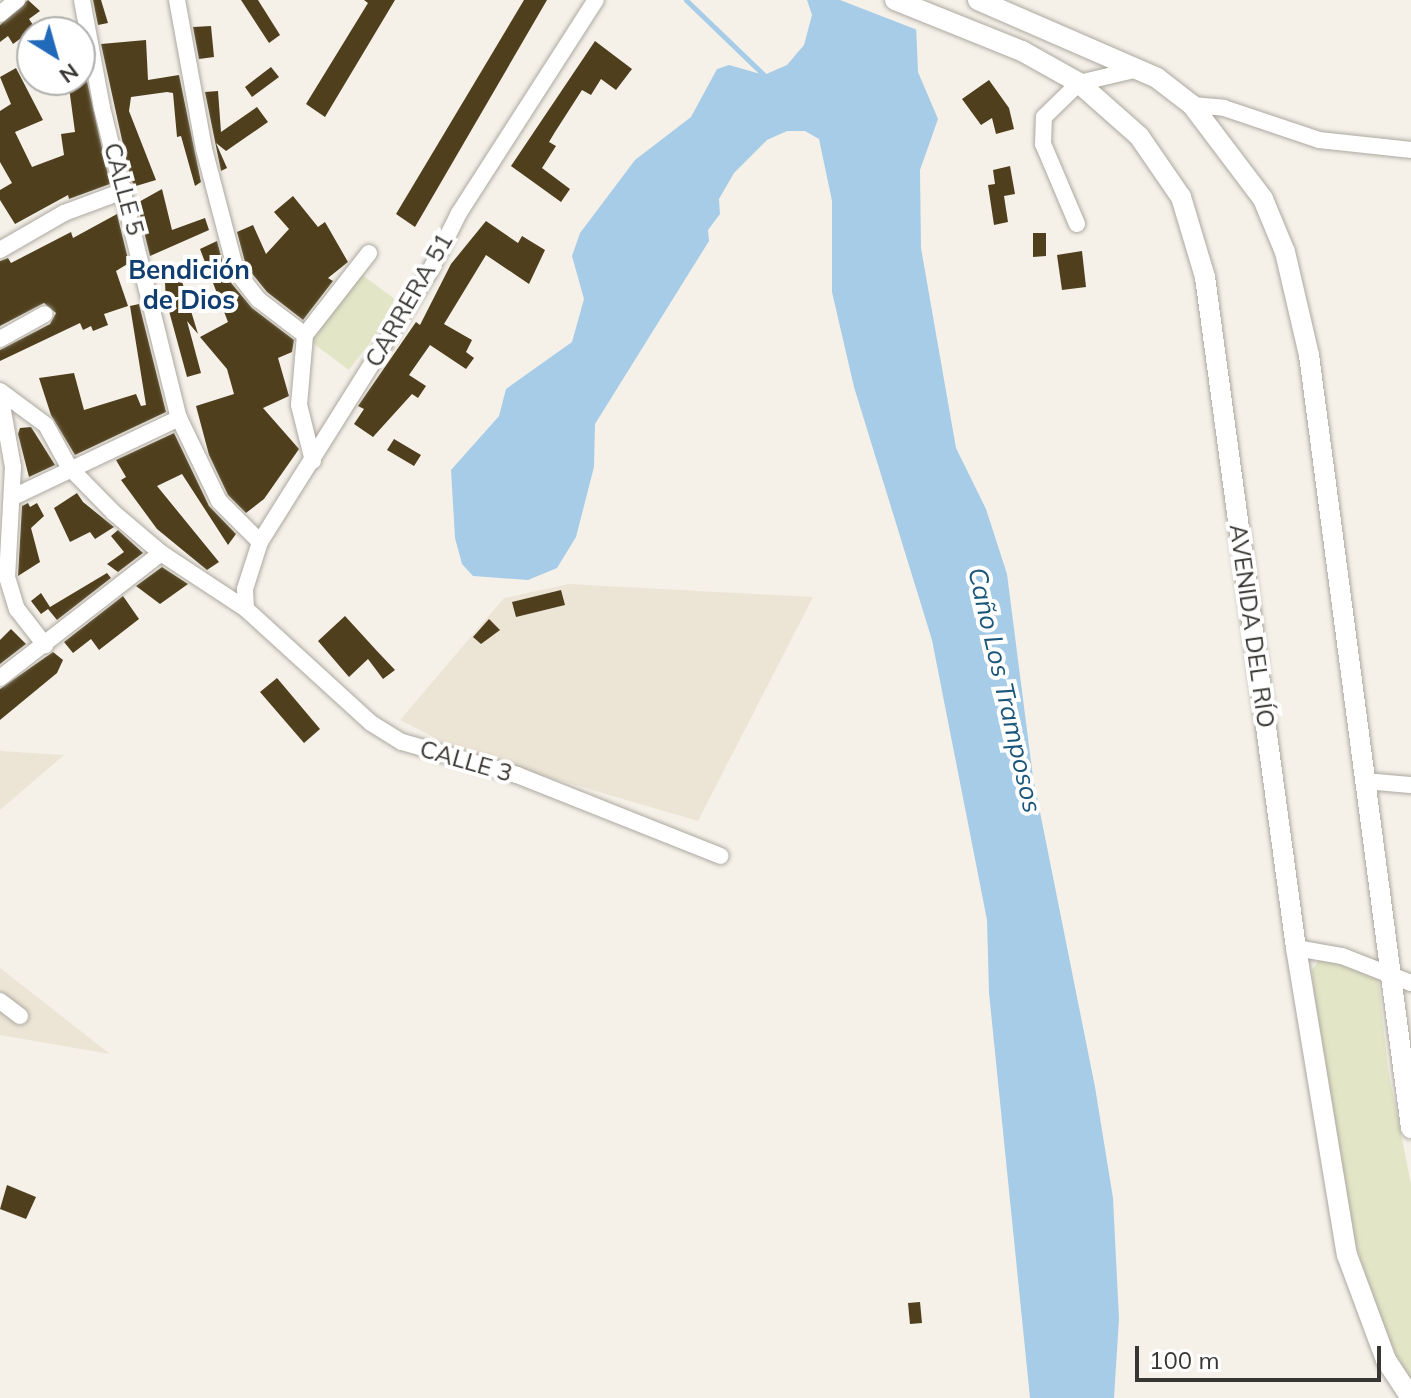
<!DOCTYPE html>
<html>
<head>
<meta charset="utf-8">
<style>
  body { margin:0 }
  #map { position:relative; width:1411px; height:1398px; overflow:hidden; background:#f5f1e9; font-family:Mulish,sans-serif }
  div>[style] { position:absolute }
  .built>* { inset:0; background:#ece4d5 }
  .green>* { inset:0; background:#e2e5c6 }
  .water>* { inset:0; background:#a7cce7 }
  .pier>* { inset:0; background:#f5f1e9 }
  .stream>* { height:5px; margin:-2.5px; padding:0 2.5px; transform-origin:2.5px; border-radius:2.5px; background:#a7cce7 }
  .building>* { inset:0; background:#4f3f1d }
  .roads { filter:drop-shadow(0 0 2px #aca8a0) drop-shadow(0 0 2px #aca8a0) }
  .minor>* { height:16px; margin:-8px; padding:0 8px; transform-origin:8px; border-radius:8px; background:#fff }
  .major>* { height:20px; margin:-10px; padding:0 10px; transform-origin:10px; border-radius:10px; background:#fff }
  span { translate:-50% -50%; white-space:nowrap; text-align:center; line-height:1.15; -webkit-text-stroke:8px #fff; paint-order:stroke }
  .street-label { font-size:24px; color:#383633 }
  .neighbourhood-label { font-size:26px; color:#113e71; font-weight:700 }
  .water-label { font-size:26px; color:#1a567a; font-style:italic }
  .north { position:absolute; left:16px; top:16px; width:80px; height:80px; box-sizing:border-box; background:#fff; border:2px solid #afafad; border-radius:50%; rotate:143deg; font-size:22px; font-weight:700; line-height:32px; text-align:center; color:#383633 }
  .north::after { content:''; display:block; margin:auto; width:28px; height:36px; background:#2169b9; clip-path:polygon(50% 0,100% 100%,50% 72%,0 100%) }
  .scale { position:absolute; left:1135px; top:1346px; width:246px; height:36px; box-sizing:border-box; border:4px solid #383633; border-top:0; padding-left:10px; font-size:24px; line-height:28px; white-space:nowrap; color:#383633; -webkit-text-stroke:6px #fff; paint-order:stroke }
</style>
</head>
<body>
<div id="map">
  <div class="built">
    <i style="clip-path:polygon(569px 584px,813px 597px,698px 821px,463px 752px,400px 720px,504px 598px)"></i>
    <i style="clip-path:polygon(0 751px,64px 755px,0 810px)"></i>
    <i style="clip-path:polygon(0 968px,110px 1054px,0 1035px)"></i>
  </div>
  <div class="green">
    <i style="clip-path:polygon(361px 274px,400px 303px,349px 370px,310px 341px)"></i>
    <i style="clip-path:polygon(1319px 960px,1370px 967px,1378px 977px,1388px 1069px,1411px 1184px,1411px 1381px,1389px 1341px,1353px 1237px,1314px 992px,1312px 970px)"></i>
  </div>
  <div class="water">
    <i style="clip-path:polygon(807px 0,915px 0,918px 72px,938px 119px,920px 170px,921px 248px,956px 448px,986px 509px,1007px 574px,1033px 777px,1095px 1087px,1113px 1198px,1119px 1319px,1114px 1398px,1030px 1398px,989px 993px,987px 920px,932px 640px,854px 387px,832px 292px,832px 201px,819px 139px,805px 131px,787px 131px,767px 140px,734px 173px,719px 199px,720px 214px,708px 230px,709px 241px,595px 424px,594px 467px,576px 537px,557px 568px,528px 580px,473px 576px,462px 564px,455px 538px,451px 470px,499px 416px,506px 389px,572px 342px,584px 299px,572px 256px,580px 233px,635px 160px,691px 117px,717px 69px,729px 65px,764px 75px,787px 65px,804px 45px,812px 15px)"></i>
  </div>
  <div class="pier">
    <i style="clip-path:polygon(840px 0,919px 0,920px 31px)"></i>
  </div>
  <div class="stream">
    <i style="left:686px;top:0;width:108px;rotate:43.9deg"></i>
  </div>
  <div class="building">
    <i style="clip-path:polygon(28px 0,40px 11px,29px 19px,35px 28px,13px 44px,8px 36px,0 42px,0 25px)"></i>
    <i style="clip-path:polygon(93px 0,101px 0,108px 23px,98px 25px)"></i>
    <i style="clip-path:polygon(241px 0,258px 0,280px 35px,269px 43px)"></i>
    <i style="clip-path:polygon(364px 0,395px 0,325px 117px,306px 104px,368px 3px)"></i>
    <i style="clip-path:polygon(524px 0,547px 0,415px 227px,396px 214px)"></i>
    <i style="clip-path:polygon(211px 26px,214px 57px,199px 59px,193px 27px)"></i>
    <i style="clip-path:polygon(146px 40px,148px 80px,179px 75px,201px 182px,195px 186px,181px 136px,177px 137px,173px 93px,167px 92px,131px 97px,129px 111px,156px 180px,136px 186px,131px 181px,101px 44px)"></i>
    <i style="clip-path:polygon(595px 41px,632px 69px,616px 90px,601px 79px,591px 95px,582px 90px,555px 132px,549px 142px,556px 146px,542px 168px,570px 189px,561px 202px,511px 166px)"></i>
    <i style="clip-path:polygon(80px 50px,110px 184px,69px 199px,68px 195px,15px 224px,0 200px,0 190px,12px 183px,0 162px,0 111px,11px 104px,0 77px,16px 68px,43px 120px,15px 132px,32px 167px,64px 155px,61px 134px,75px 132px,68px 80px,80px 80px)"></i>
    <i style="clip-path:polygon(271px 67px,279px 77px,252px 97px,245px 87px)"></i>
    <i style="clip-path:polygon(989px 80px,1009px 108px,1014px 129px,996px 134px,992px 118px,981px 125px,962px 99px)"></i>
    <i style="clip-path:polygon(218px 91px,221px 132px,257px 107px,268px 122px,226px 151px,216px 143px,227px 168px,221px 171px,205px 92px)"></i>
    <i style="clip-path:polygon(1010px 166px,1015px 194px,1004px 196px,1008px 222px,994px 225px,988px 185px,995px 184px,993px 170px)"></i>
    <i style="clip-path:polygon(162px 189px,172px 230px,205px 218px,209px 230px,150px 256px,137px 203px)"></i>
    <i style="clip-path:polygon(293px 196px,318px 227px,325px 222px,348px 262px,328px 278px,333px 281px,303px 320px,267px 292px,246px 266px,237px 232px,253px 225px,266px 254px,289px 229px,274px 212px)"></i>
    <i style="clip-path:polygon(117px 214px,129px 263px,116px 271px,128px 306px,104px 314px,108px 325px,93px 331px,91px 326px,83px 330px,80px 323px,0 361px,0 350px,50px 324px,56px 313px,44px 303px,0 326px,0 261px,8px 258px,11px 263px,71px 232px,73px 238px)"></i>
    <i style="clip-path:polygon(486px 221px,518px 243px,522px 236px,545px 250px,529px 284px,486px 255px,444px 324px,472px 340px,466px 352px,474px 358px,466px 369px,430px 345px,409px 375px,426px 386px,418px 398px,412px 394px,373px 437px,354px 424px,364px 409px,358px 406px,416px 322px,420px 325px,451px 264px)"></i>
    <i style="clip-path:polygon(1033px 233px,1046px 233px,1046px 256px,1033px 257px)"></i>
    <i style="clip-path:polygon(217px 241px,227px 278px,252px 308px,294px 340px,292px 352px,278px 358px,289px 396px,263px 408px,299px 449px,264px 499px,246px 513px,228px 495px,209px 455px,196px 406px,234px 394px,227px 369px,200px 337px,228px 322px,200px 249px)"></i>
    <i style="clip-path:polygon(1082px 251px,1086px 287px,1062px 290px,1057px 255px)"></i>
    <i style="clip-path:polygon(181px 278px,198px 334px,187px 321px,201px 373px,187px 377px,166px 300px,165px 283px)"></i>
    <i style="clip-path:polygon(139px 304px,166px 412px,75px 455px,51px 415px,39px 378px,74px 373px,84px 410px,136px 394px,141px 406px,146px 405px,130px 306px)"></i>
    <i style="clip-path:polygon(31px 427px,55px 465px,29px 477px,18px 434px,20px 428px)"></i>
    <i style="clip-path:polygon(174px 433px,209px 506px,236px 534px,228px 545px,182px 474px,157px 486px,219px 562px,207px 570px,157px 529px,121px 480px,126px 477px,116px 460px)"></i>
    <i style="clip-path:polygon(394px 439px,421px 455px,414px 466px,387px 450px)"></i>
    <i style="clip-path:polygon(77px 493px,83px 502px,114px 527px,95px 539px,90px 532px,70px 542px,54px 508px)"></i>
    <i style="clip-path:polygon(28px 503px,30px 507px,37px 503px,44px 516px,31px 528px,40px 562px,18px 576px,22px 506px)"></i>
    <i style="clip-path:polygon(118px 530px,143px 553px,118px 572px,107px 564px,124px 552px,111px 536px)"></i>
    <i style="clip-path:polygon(162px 567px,188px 584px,160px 604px,136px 586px)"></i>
    <i style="clip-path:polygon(107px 573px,111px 578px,57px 620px,48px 609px,41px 614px,31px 601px,41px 593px,50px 607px)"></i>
    <i style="clip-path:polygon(561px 590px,565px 605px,516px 617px,512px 602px)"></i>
    <i style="clip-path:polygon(123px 596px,139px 619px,99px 650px,91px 639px,73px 653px,64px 642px)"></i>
    <i style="clip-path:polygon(345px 616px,377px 651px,395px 670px,383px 679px,368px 659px,349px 677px,318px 641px)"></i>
    <i style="clip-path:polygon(489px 619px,500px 630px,481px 644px,473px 637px)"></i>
    <i style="clip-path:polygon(11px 629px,26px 644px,0 664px,0 640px)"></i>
    <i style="clip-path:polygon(53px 652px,63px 660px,57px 673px,0 720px,0 689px)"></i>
    <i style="clip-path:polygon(277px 678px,320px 729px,304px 743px,260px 692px)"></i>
    <i style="clip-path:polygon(7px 1185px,36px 1197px,26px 1219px,0 1209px)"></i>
    <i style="clip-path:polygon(920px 1302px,922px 1323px,910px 1324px,908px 1303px)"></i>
  </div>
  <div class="roads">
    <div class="minor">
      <i style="left:82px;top:0;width:110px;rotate:79.5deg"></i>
      <i style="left:102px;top:108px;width:319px;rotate:76.1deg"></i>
      <i style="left:179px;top:418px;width:92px;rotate:64.3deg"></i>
      <i style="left:219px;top:501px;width:58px;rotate:45deg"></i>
      <i style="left:177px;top:0;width:151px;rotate:79.7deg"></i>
      <i style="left:204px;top:149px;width:126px;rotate:75.3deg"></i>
      <i style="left:236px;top:271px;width:37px;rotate:52deg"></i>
      <i style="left:259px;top:300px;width:58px;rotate:37.3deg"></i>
      <i style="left:0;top:14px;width:22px;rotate:-39deg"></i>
      <i style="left:1192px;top:105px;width:32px;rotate:5deg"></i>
      <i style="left:1224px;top:108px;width:100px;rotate:18.6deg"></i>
      <i style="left:1319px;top:140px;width:93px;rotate:6.2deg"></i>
      <i style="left:1077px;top:224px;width:87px;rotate:-113deg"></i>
      <i style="left:1043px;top:144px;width:27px;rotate:-88deg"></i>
      <i style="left:1044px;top:117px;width:49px;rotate:-44.2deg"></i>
      <i style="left:1079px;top:83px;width:61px;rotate:-13.3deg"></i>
      <i style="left:0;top:250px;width:74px;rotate:-30deg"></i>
      <i style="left:64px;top:213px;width:66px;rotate:-20.4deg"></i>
      <i style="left:0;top:339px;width:51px;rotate:-29.1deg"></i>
      <i style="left:0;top:391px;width:57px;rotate:36.5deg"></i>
      <i style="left:46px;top:425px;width:48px;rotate:61.3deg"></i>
      <i style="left:69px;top:467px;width:64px;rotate:45.6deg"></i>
      <i style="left:114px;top:513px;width:62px;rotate:40.4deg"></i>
      <i style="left:161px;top:553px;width:102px;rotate:33.4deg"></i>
      <i style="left:246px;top:609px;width:169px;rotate:42.4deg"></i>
      <i style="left:371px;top:723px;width:36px;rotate:32deg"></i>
      <i style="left:402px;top:742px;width:120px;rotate:16deg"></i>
      <i style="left:517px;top:775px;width:219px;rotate:21.7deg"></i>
      <i style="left:0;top:394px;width:74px;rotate:79.9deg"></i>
      <i style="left:13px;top:467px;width:110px;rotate:93.1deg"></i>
      <i style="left:7px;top:577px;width:34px;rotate:73deg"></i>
      <i style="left:17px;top:609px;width:46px;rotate:52.1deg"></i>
      <i style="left:313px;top:461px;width:58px;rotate:-104deg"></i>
      <i style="left:299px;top:405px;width:70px;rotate:-85.1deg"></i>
      <i style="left:305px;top:335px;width:104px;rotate:-52deg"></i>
      <i style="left:13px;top:497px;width:184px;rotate:-25.4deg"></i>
      <i style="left:246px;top:609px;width:20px;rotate:-93deg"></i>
      <i style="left:245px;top:589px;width:49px;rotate:-72.3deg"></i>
      <i style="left:260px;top:542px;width:320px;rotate:-57.9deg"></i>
      <i style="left:430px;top:271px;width:65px;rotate:-63.4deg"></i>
      <i style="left:459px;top:213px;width:253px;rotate:-57.3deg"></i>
      <i style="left:0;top:678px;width:204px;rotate:-37.8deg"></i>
      <i style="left:1364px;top:781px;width:47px;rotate:4.9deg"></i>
      <i style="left:1296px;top:948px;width:47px;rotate:9.9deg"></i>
      <i style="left:1342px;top:956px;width:74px;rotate:21.4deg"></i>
      <i style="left:0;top:1001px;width:25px;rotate:37deg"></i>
    </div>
    <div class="major">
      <i style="left:895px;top:0;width:137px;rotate:21.9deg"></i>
      <i style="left:1022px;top:51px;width:65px;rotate:29.3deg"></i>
      <i style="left:1079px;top:83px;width:80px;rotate:41.5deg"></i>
      <i style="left:1139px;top:136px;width:74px;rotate:55.5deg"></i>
      <i style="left:1181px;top:197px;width:84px;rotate:73.3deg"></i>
      <i style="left:1205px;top:277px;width:677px;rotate:82.28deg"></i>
      <i style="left:1296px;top:948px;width:311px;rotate:80.6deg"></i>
      <i style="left:1347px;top:1255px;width:112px;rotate:69.6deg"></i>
      <i style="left:1386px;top:1360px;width:45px;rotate:56.7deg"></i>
      <i style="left:978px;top:0;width:195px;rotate:23.5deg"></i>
      <i style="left:1157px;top:78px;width:44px;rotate:37.6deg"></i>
      <i style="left:1192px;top:105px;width:118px;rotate:52.9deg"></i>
      <i style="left:1263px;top:199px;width:57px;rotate:67.5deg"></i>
      <i style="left:1285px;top:252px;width:106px;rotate:76.9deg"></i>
      <i style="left:1309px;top:355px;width:780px;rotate:82.48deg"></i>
    </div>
  </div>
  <div class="street-label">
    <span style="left:124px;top:189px;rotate:75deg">CALLE 5</span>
    <span style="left:409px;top:300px;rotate:-60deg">CARRERA 51</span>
    <span style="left:1252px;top:626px;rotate:82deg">AVENIDA DEL RÍO</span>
    <span style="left:466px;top:761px;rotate:16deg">CALLE 3</span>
  </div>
  <div class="neighbourhood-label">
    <span style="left:189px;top:285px">Bendición<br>de Dios</span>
  </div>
  <div class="water-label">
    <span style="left:1005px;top:690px;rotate:77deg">Caño Los Tramposos</span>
  </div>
  <div class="north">N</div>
  <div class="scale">100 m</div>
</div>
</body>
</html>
